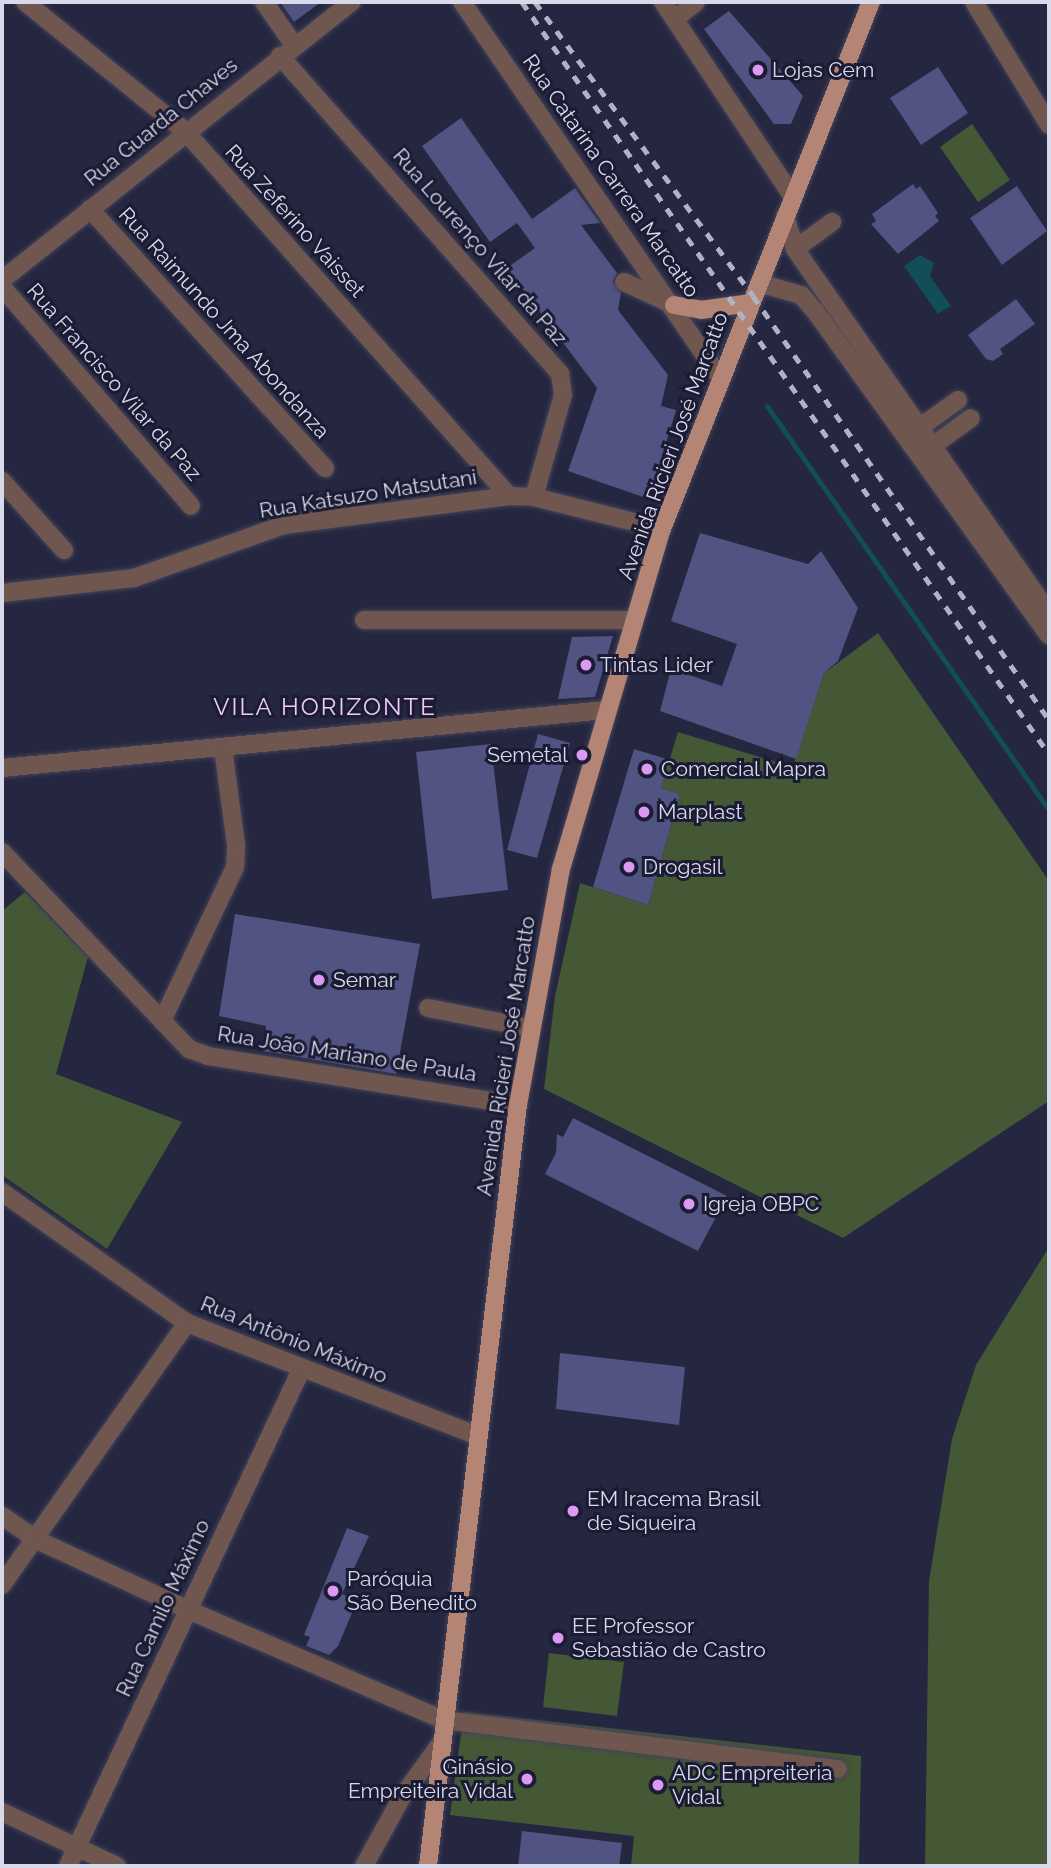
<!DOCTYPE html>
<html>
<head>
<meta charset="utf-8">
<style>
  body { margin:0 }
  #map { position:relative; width:1051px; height:1868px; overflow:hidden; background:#25263f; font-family:Raleway,sans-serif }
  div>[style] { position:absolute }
  .green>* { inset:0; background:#445836 }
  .water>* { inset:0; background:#124e57 }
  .stream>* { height:5px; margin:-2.5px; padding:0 2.5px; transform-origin:2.5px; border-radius:2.5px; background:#124e57 }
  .building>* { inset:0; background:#515382 }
  .roads { filter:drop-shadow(0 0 2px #42435b) drop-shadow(0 0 2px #42435b) }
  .minor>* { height:18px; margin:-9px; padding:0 9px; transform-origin:9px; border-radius:9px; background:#6f574f }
  .major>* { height:18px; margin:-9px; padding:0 9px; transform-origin:9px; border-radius:9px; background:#b48574 }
  .rail>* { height:5px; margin-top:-2.5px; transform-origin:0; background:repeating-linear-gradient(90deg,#b1b2c5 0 9px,transparent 0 18px) }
  .dots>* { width:19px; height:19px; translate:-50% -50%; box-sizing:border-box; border:4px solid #1b1c34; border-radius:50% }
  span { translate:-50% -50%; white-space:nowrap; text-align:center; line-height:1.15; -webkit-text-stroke:6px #1b1c34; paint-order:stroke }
  .poi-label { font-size:21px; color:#d8daeb }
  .left { translate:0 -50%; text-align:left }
  .right { translate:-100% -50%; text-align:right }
  .street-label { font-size:21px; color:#d8daeb }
  .quarter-label { font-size:24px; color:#eec9fc; letter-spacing:2px }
  .frame { position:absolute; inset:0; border:4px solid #d8daeb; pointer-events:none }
</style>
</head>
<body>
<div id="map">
  <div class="green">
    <i style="clip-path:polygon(972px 124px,1010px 180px,978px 202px,940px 147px)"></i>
    <i style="clip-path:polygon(878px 633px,1049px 881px,1049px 1101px,843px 1238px,544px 1089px,555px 996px,580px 883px,648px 905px,680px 794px,661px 788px,678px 732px,793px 767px,824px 673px)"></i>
    <i style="clip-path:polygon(25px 892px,88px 957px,56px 1074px,182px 1122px,107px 1249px,2px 1175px,2px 911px)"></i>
    <i style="clip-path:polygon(1049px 1247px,1049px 1866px,925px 1866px,929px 1581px,952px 1439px,976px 1365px)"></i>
    <i style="clip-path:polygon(549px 1653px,624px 1662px,617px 1716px,543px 1707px)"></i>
    <i style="clip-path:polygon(464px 1712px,861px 1756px,859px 1866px,631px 1866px,634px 1836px,450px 1815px)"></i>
  </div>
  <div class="water">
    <i style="clip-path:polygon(920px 255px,934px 263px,930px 276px,951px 306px,938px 314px,904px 266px)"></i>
  </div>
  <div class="stream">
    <i style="left:767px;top:406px;width:493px;rotate:55.1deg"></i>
  </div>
  <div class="building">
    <i style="clip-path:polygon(280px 2px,321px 2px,294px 22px)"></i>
    <i style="clip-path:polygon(729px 11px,803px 96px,791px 124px,774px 124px,704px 29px)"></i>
    <i style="clip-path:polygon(938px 67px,968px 113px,921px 145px,890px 98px)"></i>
    <i style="clip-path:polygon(461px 118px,532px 219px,575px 188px,600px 223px,581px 225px,617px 273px,613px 282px,621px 293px,618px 310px,668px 375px,661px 406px,676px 410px,649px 499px,568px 471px,597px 388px,507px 268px,535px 248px,517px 223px,490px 242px,422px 146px)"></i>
    <i style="clip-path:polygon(913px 184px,916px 189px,920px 186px,938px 213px,935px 216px,939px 221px,898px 254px,871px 224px,876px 221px,872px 214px)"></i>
    <i style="clip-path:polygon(1017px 186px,1047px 231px,1002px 265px,970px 218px)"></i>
    <i style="clip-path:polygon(1016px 299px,1035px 324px,1000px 349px,1003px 354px,993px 361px,986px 359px,968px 335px)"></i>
    <i style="clip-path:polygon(700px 533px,808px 564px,821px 551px,858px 608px,838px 661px,824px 673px,796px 759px,660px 711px,671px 669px,722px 686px,737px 644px,671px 621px)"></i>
    <i style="clip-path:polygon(613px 636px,595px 697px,558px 699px,572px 637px)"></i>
    <i style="clip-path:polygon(538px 734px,570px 743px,537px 858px,507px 850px)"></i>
    <i style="clip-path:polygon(491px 744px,508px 890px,432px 899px,416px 752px)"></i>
    <i style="clip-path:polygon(634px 749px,670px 760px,661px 788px,680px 794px,648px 905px,593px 887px)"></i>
    <i style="clip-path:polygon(235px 914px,420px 944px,396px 1074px,263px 1051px,266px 1026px,219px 1016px)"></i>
    <i style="clip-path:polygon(573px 1118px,727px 1196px,698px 1251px,545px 1174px,556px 1153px,557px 1134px,563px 1137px)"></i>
    <i style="clip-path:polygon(560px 1353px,685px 1367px,679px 1425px,556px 1409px)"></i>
    <i style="clip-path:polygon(347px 1528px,369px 1536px,342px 1594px,357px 1601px,338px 1646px,329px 1655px,306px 1646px,310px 1637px,304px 1635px)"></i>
    <i style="clip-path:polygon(522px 1831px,622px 1843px,619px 1866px,518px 1866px)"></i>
  </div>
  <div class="roads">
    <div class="minor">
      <i style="left:25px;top:2px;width:206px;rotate:38.9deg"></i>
      <i style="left:185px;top:131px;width:488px;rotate:48.4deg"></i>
      <i style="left:264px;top:2px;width:52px;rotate:55.1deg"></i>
      <i style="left:462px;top:2px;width:455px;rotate:55.5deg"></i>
      <i style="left:663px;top:2px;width:231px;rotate:56.3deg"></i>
      <i style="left:974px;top:2px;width:144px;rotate:58.6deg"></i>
      <i style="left:675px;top:19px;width:27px;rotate:-39deg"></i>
      <i style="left:280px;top:56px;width:424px;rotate:48.6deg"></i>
      <i style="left:560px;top:374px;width:21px;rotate:82deg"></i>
      <i style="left:563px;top:395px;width:106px;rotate:105.9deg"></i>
      <i style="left:90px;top:209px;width:350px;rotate:47.8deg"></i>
      <i style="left:785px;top:216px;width:34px;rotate:73deg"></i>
      <i style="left:795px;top:249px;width:444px;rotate:55.1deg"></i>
      <i style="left:795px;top:249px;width:46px;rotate:-36.1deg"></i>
      <i style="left:2px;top:280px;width:447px;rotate:-38.5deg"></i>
      <i style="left:624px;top:282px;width:55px;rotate:24.7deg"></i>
      <i style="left:759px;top:283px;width:44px;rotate:15.9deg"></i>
      <i style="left:801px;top:295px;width:21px;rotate:49deg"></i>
      <i style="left:815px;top:311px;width:400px;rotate:54.2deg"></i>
      <i style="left:2px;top:287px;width:289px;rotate:49.2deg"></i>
      <i style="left:919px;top:428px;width:48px;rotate:-35.7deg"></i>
      <i style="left:931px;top:447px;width:49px;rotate:-35.9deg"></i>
      <i style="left:2px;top:481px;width:93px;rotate:48.1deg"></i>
      <i style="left:2px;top:593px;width:133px;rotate:-6.5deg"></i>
      <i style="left:134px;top:578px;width:159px;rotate:-19.5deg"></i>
      <i style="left:284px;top:525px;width:227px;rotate:-7.3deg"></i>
      <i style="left:509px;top:496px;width:25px;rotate:2deg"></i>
      <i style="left:534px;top:497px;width:132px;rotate:14deg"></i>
      <i style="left:364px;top:620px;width:270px"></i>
      <i style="left:2px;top:768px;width:607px;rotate:-5.49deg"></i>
      <i style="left:2px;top:852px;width:272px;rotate:46.5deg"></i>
      <i style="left:189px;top:1049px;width:20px;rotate:20deg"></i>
      <i style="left:208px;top:1056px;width:314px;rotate:9deg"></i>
      <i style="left:428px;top:1008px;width:104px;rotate:11.1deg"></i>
      <i style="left:162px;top:1021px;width:170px;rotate:-64.6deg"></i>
      <i style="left:235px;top:867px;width:22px;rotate:-87deg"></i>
      <i style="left:236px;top:845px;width:99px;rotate:-97.6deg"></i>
      <i style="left:2px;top:1192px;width:227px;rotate:35.3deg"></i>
      <i style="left:187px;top:1323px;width:312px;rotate:21.2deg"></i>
      <i style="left:2px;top:1516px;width:42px;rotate:34.4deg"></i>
      <i style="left:37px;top:1540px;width:164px;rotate:24.8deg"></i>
      <i style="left:186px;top:1609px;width:281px;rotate:23.3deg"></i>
      <i style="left:444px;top:1720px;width:397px;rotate:7.1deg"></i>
      <i style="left:2px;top:1585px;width:321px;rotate:-54.8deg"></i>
      <i style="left:2px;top:1812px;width:127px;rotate:25.2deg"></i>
      <i style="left:68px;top:1866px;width:548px;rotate:-64.84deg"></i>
      <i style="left:364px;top:1866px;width:79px;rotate:-61.2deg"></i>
      <i style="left:402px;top:1797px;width:70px;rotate:-54.3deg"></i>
    </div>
    <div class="major">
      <i style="left:674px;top:305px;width:27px;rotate:10deg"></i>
      <i style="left:701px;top:310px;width:49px;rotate:-8.1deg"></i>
      <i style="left:428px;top:1866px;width:766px;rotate:-83.26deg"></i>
      <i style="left:518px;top:1105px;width:240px;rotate:-79.7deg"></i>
      <i style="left:561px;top:869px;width:355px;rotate:-73.5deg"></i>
      <i style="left:662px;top:529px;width:567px;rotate:-68.37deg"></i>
    </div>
  </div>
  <div class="rail">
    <i style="left:522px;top:2px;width:918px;rotate:54.98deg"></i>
    <i style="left:535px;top:2px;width:366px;rotate:53.4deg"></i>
    <i style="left:753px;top:296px;width:517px;rotate:55.08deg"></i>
  </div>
  <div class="dots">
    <i style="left:758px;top:70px;background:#dc99f4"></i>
    <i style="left:586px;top:665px;background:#dc99f4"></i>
    <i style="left:582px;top:755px;background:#dc99f4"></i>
    <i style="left:647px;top:769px;background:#dc99f4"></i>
    <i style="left:644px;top:812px;background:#dc99f4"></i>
    <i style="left:629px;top:867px;background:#dc99f4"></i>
    <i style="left:319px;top:980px;background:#dc99f4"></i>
    <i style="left:689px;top:1204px;background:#dc99f4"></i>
    <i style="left:573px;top:1511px;background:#dc99f4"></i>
    <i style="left:333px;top:1591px;background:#dc99f4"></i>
    <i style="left:558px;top:1638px;background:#dc99f4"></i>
    <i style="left:527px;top:1779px;background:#dc99f4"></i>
    <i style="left:658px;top:1785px;background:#dc99f4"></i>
  </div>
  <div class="poi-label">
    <span class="left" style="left:772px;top:70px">Lojas Cem</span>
    <span class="left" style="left:600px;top:665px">Tintas Lider</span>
    <span class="right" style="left:568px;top:755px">Semetal</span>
    <span class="left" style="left:661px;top:769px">Comercial Mapra</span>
    <span class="left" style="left:658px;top:812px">Marplast</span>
    <span class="left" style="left:643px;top:867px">Drogasil</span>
    <span class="left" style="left:333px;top:980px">Semar</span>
    <span class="left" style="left:703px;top:1204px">Igreja OBPC</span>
    <span class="left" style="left:587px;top:1511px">EM Iracema Brasil<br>de Siqueira</span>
    <span class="left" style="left:347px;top:1591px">Paróquia<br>São Benedito</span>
    <span class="left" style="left:572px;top:1638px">EE Professor<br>Sebastião de Castro</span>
    <span class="right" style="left:513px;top:1779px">Ginásio<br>Empreiteira Vidal</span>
    <span class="left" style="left:672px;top:1785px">ADC Empreiteria<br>Vidal</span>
  </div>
  <div class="street-label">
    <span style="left:161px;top:122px;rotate:-39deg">Rua Guarda Chaves</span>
    <span style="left:611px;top:176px;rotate:55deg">Rua Catarina Carrera Marcatto</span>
    <span style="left:295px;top:221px;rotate:48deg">Rua Zeferino Vaisset</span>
    <span style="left:480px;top:247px;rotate:49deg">Rua Lourenço Vilar da Paz</span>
    <span style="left:224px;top:323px;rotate:48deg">Rua Raimundo Jma Abondanza</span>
    <span style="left:114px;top:382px;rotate:49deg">Rua Francisco Vilar da Paz</span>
    <span style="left:673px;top:446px;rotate:-70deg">Avenida Ricieri José Marcatto</span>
    <span style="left:368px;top:494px;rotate:-9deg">Rua Katsuzo Matsutani</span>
    <span style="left:347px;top:1054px;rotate:9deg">Rua João Mariano de Paula</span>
    <span style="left:506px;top:1056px;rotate:-81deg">Avenida Ricieri José Marcatto</span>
    <span style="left:294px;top:1340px;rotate:22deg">Rua Antônio Máximo</span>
    <span style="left:163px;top:1608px;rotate:-65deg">Rua Camilo Máximo</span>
  </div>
  <div class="quarter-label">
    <span style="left:325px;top:707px">VILA HORIZONTE</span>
  </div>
  <div class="frame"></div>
</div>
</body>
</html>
